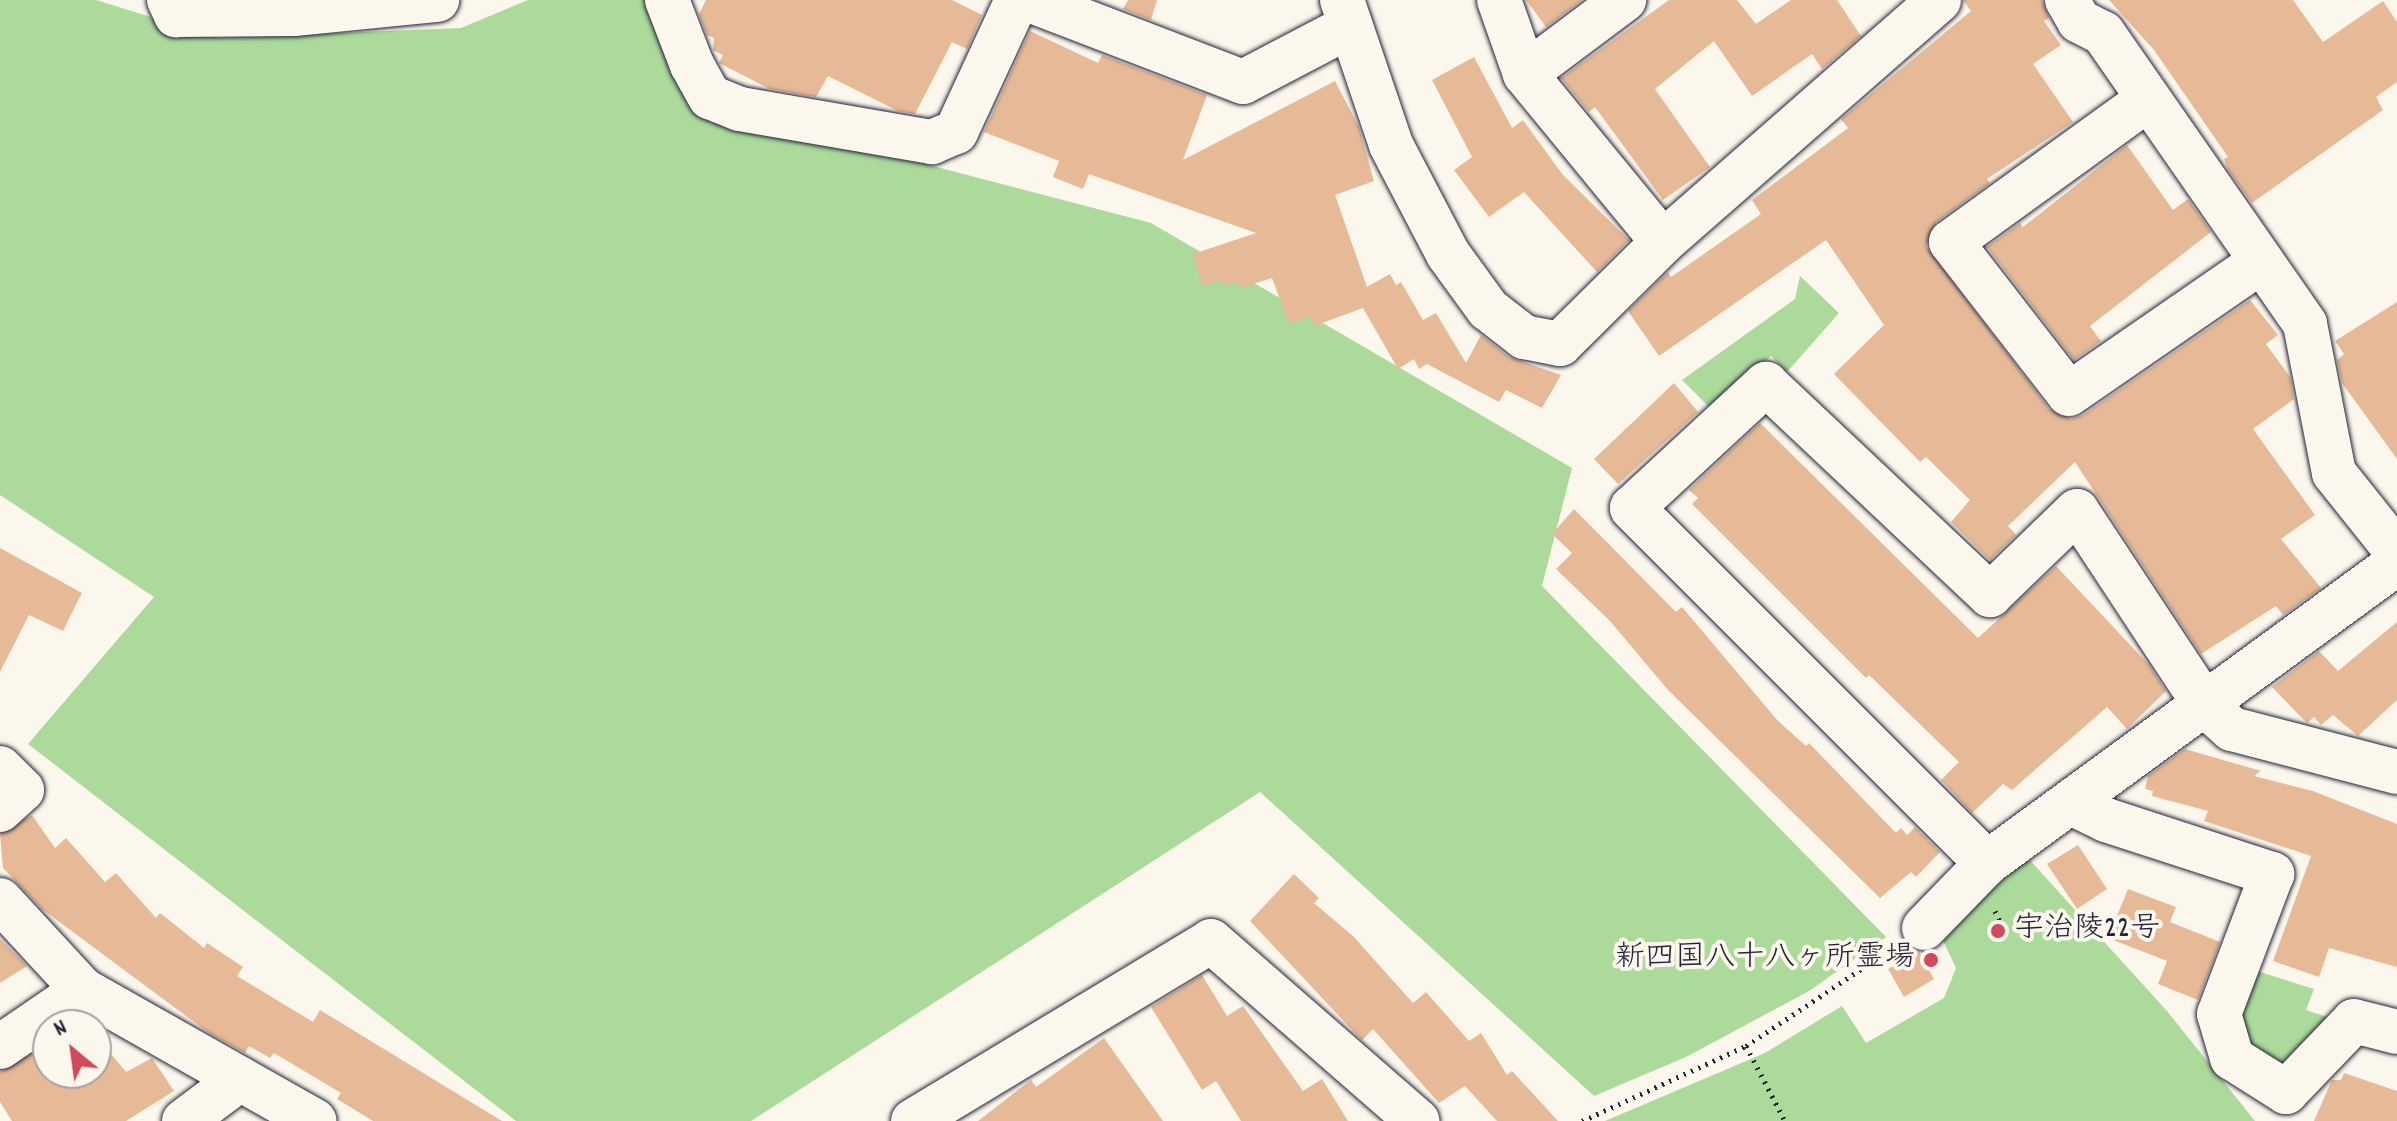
<!DOCTYPE html>
<html>
<head>
<meta charset="utf-8">
<style>
  body { margin:0 }
  #map { position:relative; width:2397px; height:1121px; overflow:hidden; background:#fbf7ec; font-family:Dekko,"Klee One",sans-serif }
  div>[style] { position:absolute }
  .green>* { inset:0; background:#abda9a }
  .building>* { inset:0; background:#e7ba97 }
  .path>* { height:5px; margin-top:-2.5px; transform-origin:0; background:repeating-linear-gradient(90deg,#22223b 0 2px,transparent 0 8px) }
  .roads { filter:drop-shadow(0 0 2px #22223b) drop-shadow(0 0 2px #22223b) }
  .minor>* { height:44px; margin:-22px; padding:0 22px; transform-origin:22px; border-radius:22px; background:#fbf7ec }
  .dots>* { width:22px; height:22px; translate:-50% -50%; box-sizing:border-box; border:4px solid #fbf7ec; border-radius:50% }
  span { translate:-50% -50%; white-space:nowrap; text-align:center; line-height:1.15; -webkit-text-stroke:8px #fbf7ec; paint-order:stroke }
  .poi-label { font-size:30px; color:#22223b }
  .left { translate:0 -50%; text-align:left }
  .right { translate:-100% -50%; text-align:right }
  .north { position:absolute; left:32px; top:1009px; width:80px; height:80px; box-sizing:border-box; background:#fbf7ec; border:2px solid #a4a2a5; border-radius:50%; rotate:331deg; font-size:22px; font-weight:700; line-height:32px; text-align:center; color:#22223b }
  .north::after { content:''; display:block; margin:auto; width:28px; height:36px; background:#d1495b; clip-path:polygon(50% 0,100% 100%,50% 72%,0 100%) }
</style>
</head>
<body>
<div id="map">
  <div class="green">
    <i style="clip-path:polygon(0 0,96px 0,219px 38px,461px 28px,528px 0,671px 0,726px 112px,1151px 223px,1572px 468px,1542px 586px,1886px 937px,1809px 991px,1686px 1057px,1594px 1096px,1260px 792px,751px 1121px,516px 1121px,28px 744px,154px 597px,0 495px)"></i>
    <i style="clip-path:polygon(1800px 276px,1839px 313px,1787px 372px,1771px 356px,1713px 411px,1682px 380px,1795px 299px)"></i>
    <i style="clip-path:polygon(2028px 858px,2167px 1011px,2255px 1121px,1605px 1121px,1765px 1053px,1842px 1006px,1866px 1043px,1944px 998px,1956px 968px,1940px 934px)"></i>
    <i style="clip-path:polygon(2257px 971px,2314px 989px,2306px 1010px,2336px 1020px,2298px 1058px,2268px 1067px,2241px 1030px,2240px 1007px)"></i>
  </div>
  <div class="building">
    <i style="clip-path:polygon(706px 0,952px 0,982px 15px,967px 49px,952px 42px,915px 114px,898px 111px,828px 76px,816px 97px,770px 89px,719px 63px,723px 55px,713px 50px,714px 38px,707px 35px,699px 14px)"></i>
    <i style="clip-path:polygon(1128px 0,1157px 0,1151px 20px,1123px 9px)"></i>
    <i style="clip-path:polygon(1526px 0,1582px 0,1546px 27px)"></i>
    <i style="clip-path:polygon(1669px 0,1737px 0,1756px 24px,1791px 0,1837px 0,1861px 36px,1822px 69px,1812px 54px,1752px 96px,1714px 41px,1655px 89px,1710px 167px,1663px 200px,1595px 107px,1589px 112px,1561px 78px)"></i>
    <i style="clip-path:polygon(1963px 0,2042px 0,2049px 18px,2044px 21px,2061px 45px,2033px 64px,2073px 122px,1987px 179px,1990px 183px,1936px 222px,1926px 246px,2049px 409px,2071px 419px,2083px 415px,2250px 300px,2278px 335px,2266px 344px,2290px 377px,2294px 399px,2253px 429px,2315px 515px,2281px 539px,2321px 588px,2283px 615px,2276px 606px,2201px 654px,2075px 462px,2008px 526px,2016px 535px,1990px 560px,1951px 522px,1970px 500px,1926px 457px,1920px 462px,1834px 374px,1884px 325px,1826px 240px,1659px 356px,1628px 311px,1668px 272px,1671px 277px,1761px 214px,1752px 200px,1848px 128px,1841px 119px,1971px 11px)"></i>
    <i style="clip-path:polygon(2109px 0,2293px 0,2323px 42px,2383px 1px,2397px 22px,2397px 82px,2376px 97px,2383px 110px,2252px 203px,2228px 170px,2224px 159px,2228px 157px,2154px 50px)"></i>
    <i style="clip-path:polygon(1030px 31px,1098px 63px,1102px 55px,1207px 95px,1183px 160px,1335px 81px,1359px 127px,1374px 181px,1335px 195px,1367px 287px,1390px 274px,1396px 285px,1401px 282px,1423px 320px,1436px 313px,1466px 363px,1481px 335px,1509px 357px,1561px 375px,1542px 408px,1506px 390px,1499px 402px,1427px 364px,1419px 369px,1414px 359px,1398px 369px,1363px 308px,1314px 326px,1310px 316px,1289px 324px,1272px 278px,1240px 288px,1238px 282px,1224px 286px,1222px 280px,1202px 286px,1193px 254px,1256px 233px,1089px 174px,1083px 189px,1053px 177px,1059px 161px,984px 132px)"></i>
    <i style="clip-path:polygon(1474px 57px,1512px 128px,1523px 120px,1563px 175px,1629px 240px,1597px 272px,1524px 192px,1489px 217px,1454px 170px,1472px 157px,1432px 80px)"></i>
    <i style="clip-path:polygon(2127px 145px,2173px 210px,2188px 199px,2211px 232px,2090px 326px,2101px 341px,2074px 360px,1987px 247px,2020px 223px,2023px 227px)"></i>
    <i style="clip-path:polygon(2397px 302px,2397px 459px,2342px 383px,2337px 360px,2344px 354px,2335px 341px)"></i>
    <i style="clip-path:polygon(1674px 383px,1698px 412px,1618px 484px,1594px 459px)"></i>
    <i style="clip-path:polygon(1760px 423px,1978px 638px,2056px 566px,2149px 665px,2166px 691px,2127px 729px,2107px 707px,2012px 790px,2003px 784px,1972px 813px,1941px 780px,1959px 762px,1869px 675px,1866px 678px,1692px 504px,1698px 498px,1689px 490px)"></i>
    <i style="clip-path:polygon(1574px 509px,1676px 612px,1682px 607px,1778px 721px,1806px 746px,1809px 743px,1896px 833px,1901px 828px,1907px 835px,1915px 827px,1940px 852px,1916px 877px,1911px 872px,1880px 898px,1668px 690px,1610px 621px,1556px 569px,1572px 553px,1552px 534px)"></i>
    <i style="clip-path:polygon(0 548px,82px 593px,63px 631px,29px 615px,0 672px)"></i>
    <i style="clip-path:polygon(2397px 622px,2397px 700px,2358px 736px,2333px 715px,2321px 725px,2314px 717px,2307px 723px,2272px 687px,2319px 651px,2338px 671px)"></i>
    <i style="clip-path:polygon(2185px 749px,2261px 771px,2254px 776px,2313px 791px,2397px 824px,2397px 967px,2329px 948px,2319px 977px,2273px 961px,2311px 856px,2204px 821px,2208px 811px,2152px 796px,2153px 791px,2145px 789px,2148px 776px)"></i>
    <i style="clip-path:polygon(32px 815px,55px 848px,66px 838px,105px 882px,116px 873px,156px 918px,160px 913px,204px 948px,207px 943px,243px 967px,237px 976px,313px 1022px,320px 1010px,502px 1121px,373px 1121px,337px 1099px,341px 1093px,274px 1053px,270px 1058px,249px 1046px,245px 1053px,209px 1033px,42px 909px,3px 868px,0 834px)"></i>
    <i style="clip-path:polygon(2078px 845px,2107px 889px,2077px 909px,2047px 864px)"></i>
    <i style="clip-path:polygon(1294px 874px,1319px 898px,1314px 903px,1353px 936px,1413px 1003px,1426px 992px,1469px 1041px,1481px 1033px,1507px 1075px,1512px 1071px,1558px 1121px,1497px 1121px,1465px 1086px,1439px 1103px,1373px 1029px,1362px 1040px,1354px 1032px,1250px 921px)"></i>
    <i style="clip-path:polygon(2128px 889px,2176px 907px,2170px 922px,2220px 942px,2198px 1000px,2158px 984px,2167px 961px,2108px 938px)"></i>
    <i style="clip-path:polygon(0 939px,27px 966px,0 983px)"></i>
    <i style="clip-path:polygon(1919px 952px,1934px 979px,1904px 997px,1888px 969px)"></i>
    <i style="clip-path:polygon(1202px 975px,1227px 1016px,1243px 1006px,1303px 1091px,1322px 1079px,1348px 1121px,1241px 1121px,1216px 1081px,1202px 1090px,1151px 1007px)"></i>
    <i style="clip-path:polygon(96px 1036px,126px 1072px,152px 1058px,174px 1091px,126px 1121px,12px 1121px,0 1102px,0 1072px,48px 1044px,48px 1073px,96px 1073px)"></i>
    <i style="clip-path:polygon(1104px 1038px,1163px 1121px,978px 1121px,1031px 1080px,1036px 1087px)"></i>
    <i style="clip-path:polygon(2344px 1073px,2397px 1091px,2397px 1121px,2314px 1121px,2332px 1080px,2341px 1080px)"></i>
  </div>
  <div class="path">
    <i style="left:1995px;top:911px;width:25px;rotate:63deg"></i>
    <i style="left:1746px;top:1046px;width:85px;rotate:62.5deg"></i>
    <i style="left:1582px;top:1121px;width:180px;rotate:-24.6deg"></i>
    <i style="left:1746px;top:1046px;width:174px;rotate:-33.8deg"></i>
  </div>
  <div class="roads">
    <div class="minor">
      <i style="left:169px;top:0;width:17px;rotate:65deg"></i>
      <i style="left:176px;top:15px;width:118px;rotate:-0.5deg"></i>
      <i style="left:294px;top:14px;width:144px;rotate:-5.6deg"></i>
      <i style="left:667px;top:0;width:70px;rotate:69deg"></i>
      <i style="left:692px;top:65px;width:37px;rotate:61deg"></i>
      <i style="left:710px;top:97px;width:32px;rotate:22deg"></i>
      <i style="left:740px;top:109px;width:195px;rotate:9.8deg"></i>
      <i style="left:932px;top:142px;width:26px;rotate:-23deg"></i>
      <i style="left:956px;top:132px;width:145px;rotate:-65.2deg"></i>
      <i style="left:1029px;top:0;width:229px;rotate:21deg"></i>
      <i style="left:1243px;top:82px;width:119px;rotate:-27.6deg"></i>
      <i style="left:1342px;top:0;width:153px;rotate:71.3deg"></i>
      <i style="left:1391px;top:145px;width:123px;rotate:62.4deg"></i>
      <i style="left:1448px;top:254px;width:68px;rotate:54deg"></i>
      <i style="left:1488px;top:309px;width:46px;rotate:37.9deg"></i>
      <i style="left:1524px;top:337px;width:37px;rotate:11deg"></i>
      <i style="left:1560px;top:344px;width:145px;rotate:-44.7deg"></i>
      <i style="left:1663px;top:242px;width:367px;rotate:-41.2deg"></i>
      <i style="left:1499px;top:0;width:78px;rotate:70.6deg"></i>
      <i style="left:1525px;top:74px;width:217px;rotate:50.6deg"></i>
      <i style="left:2067px;top:0;width:24px;rotate:60deg"></i>
      <i style="left:2079px;top:21px;width:27px;rotate:27deg"></i>
      <i style="left:2103px;top:33px;width:354px;rotate:55.2deg"></i>
      <i style="left:2305px;top:324px;width:152px;rotate:79deg"></i>
      <i style="left:2334px;top:473px;width:101px;rotate:51.4deg"></i>
      <i style="left:1525px;top:74px;width:124px;rotate:-36.8deg"></i>
      <i style="left:2147px;top:100px;width:242px;rotate:144.1deg"></i>
      <i style="left:1951px;top:242px;width:192px;rotate:52.2deg"></i>
      <i style="left:2069px;top:394px;width:231px;rotate:-34.6deg"></i>
      <i style="left:0;top:768px;width:31px;rotate:45deg"></i>
      <i style="left:22px;top:790px;width:30px;rotate:138deg"></i>
      <i style="left:2071px;top:803px;width:39px;rotate:26deg"></i>
      <i style="left:2106px;top:820px;width:175px;rotate:18deg"></i>
      <i style="left:2272px;top:874px;width:150px;rotate:110.7deg"></i>
      <i style="left:2219px;top:1014px;width:46px;rotate:73.5deg"></i>
      <i style="left:2232px;top:1058px;width:64px;rotate:32.2deg"></i>
      <i style="left:2286px;top:1092px;width:98px;rotate:-46.2deg"></i>
      <i style="left:2354px;top:1021px;width:44px;rotate:14.3deg"></i>
      <i style="left:1987px;top:863px;width:502px;rotate:-135deg"></i>
      <i style="left:1632px;top:508px;width:183px;rotate:-42.8deg"></i>
      <i style="left:1766px;top:384px;width:308px;rotate:43.3deg"></i>
      <i style="left:1990px;top:595px;width:121px;rotate:-44deg"></i>
      <i style="left:2077px;top:511px;width:232px;rotate:56.6deg"></i>
      <i style="left:2205px;top:705px;width:36px;rotate:42deg"></i>
      <i style="left:2232px;top:729px;width:171px;rotate:14.6deg"></i>
      <i style="left:0;top:900px;width:122px;rotate:47.3deg"></i>
      <i style="left:83px;top:990px;width:266px;rotate:29.5deg"></i>
      <i style="left:1924px;top:928px;width:91px;rotate:-45.9deg"></i>
      <i style="left:1987px;top:863px;width:508px;rotate:-36.19deg"></i>
      <i style="left:0;top:1047px;width:101px;rotate:-34.5deg"></i>
      <i style="left:184px;top:1121px;width:70px;rotate:-36.9deg"></i>
      <i style="left:913px;top:1121px;width:348px;rotate:-31.1deg"></i>
      <i style="left:1211px;top:941px;width:274px;rotate:41.1deg"></i>
    </div>
  </div>
  <div class="dots">
    <i style="left:1998px;top:931px;background:#d1495b"></i>
    <i style="left:1931px;top:960px;background:#d1495b"></i>
  </div>
  <div class="poi-label">
    <span class="left" style="left:2014px;top:931px">宇治陵22号</span>
    <span class="right" style="left:1915px;top:960px">新四国八十八ヶ所霊場</span>
  </div>
  <div class="north">N</div>
</div>
</body>
</html>
